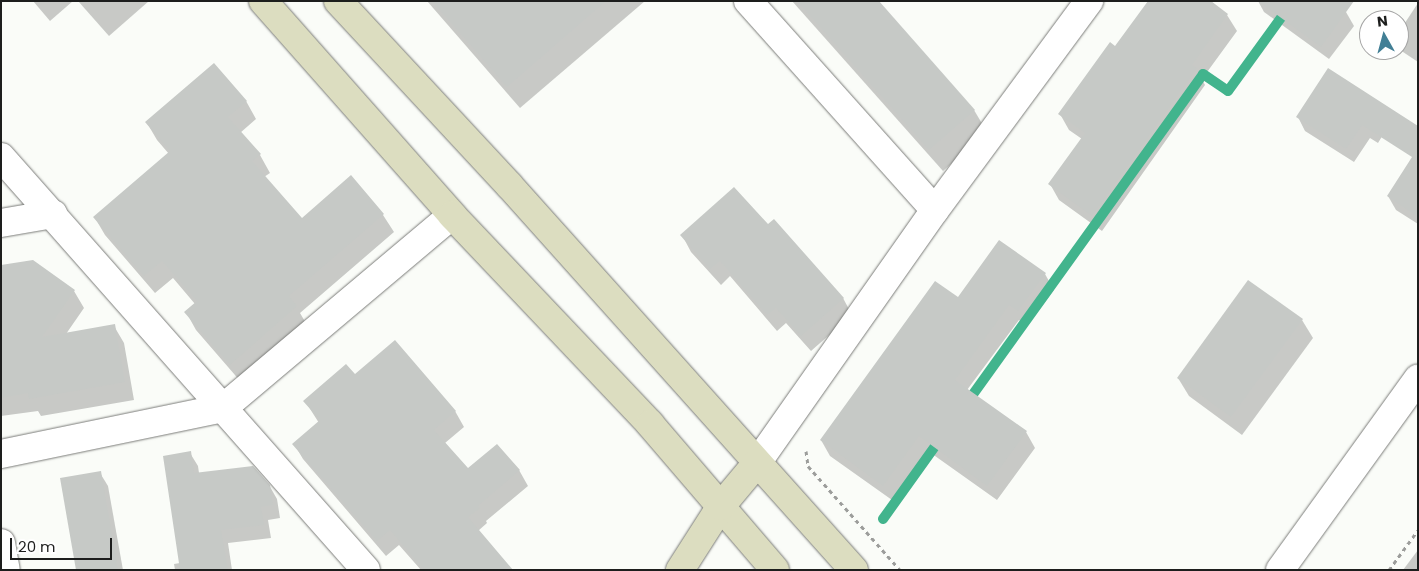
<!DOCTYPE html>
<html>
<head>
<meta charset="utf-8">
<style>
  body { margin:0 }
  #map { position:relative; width:1419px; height:571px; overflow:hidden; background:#fafcf8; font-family:Poppins,sans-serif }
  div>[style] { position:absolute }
  .shadow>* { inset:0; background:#0003 }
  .stream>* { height:10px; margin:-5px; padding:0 5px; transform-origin:5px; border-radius:5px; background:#42b48d }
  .building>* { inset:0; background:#c6c9c6 }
  .path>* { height:3px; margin-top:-1.5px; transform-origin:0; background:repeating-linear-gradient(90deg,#9c9d9b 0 4px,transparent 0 8px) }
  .roads { filter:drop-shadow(0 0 1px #7b7c79) drop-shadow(0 0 1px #7b7c79) }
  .street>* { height:28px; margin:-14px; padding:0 14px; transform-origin:14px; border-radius:14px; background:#fff }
  .secondary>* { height:28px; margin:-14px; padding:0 14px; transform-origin:14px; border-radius:14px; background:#dcddc0 }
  span { translate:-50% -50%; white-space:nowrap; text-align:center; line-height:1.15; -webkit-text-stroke:4px #fff; paint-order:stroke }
  .frame { position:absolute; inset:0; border:2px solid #1d1e1d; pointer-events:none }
  .north { position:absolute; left:1359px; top:10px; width:50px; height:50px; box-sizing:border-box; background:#fff; border:1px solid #a5a5a5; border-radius:50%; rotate:353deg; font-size:14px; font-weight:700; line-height:20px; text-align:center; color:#1d1e1d }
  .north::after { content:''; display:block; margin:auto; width:18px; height:22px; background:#427f95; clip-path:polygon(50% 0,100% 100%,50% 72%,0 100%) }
  .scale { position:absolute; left:10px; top:538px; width:102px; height:22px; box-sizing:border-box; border:2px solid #1d1e1d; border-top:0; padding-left:6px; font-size:15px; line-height:18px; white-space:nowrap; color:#1d1e1d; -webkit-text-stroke:4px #fff; paint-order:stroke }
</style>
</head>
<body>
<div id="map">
  <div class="shadow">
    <i style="clip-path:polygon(33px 1px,73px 1px,50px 21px)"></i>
    <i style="clip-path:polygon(78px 1px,149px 1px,109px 36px)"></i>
    <i style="clip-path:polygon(427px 1px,645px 1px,520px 108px)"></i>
    <i style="clip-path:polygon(792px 1px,877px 1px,974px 110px,987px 132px,943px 171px)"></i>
    <i style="clip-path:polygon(1209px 1px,1227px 15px,1237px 31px,1202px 79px,1205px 85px,1102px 231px,1059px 200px,1050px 184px,1082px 139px,1069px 130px,1060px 114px,1116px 48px)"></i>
    <i style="clip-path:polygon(1258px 1px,1331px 1px,1346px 12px,1354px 26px,1329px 59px,1264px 12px)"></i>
    <i style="clip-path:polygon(1418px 3px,1418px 62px,1403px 52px,1399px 46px,1399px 32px)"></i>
    <i style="clip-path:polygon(246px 101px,256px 119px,240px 133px,260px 155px,270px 173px,264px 177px,301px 220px,351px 177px,383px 215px,394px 232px,300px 313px,307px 325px,241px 382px,196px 330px,186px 312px,195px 304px,173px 278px,155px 293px,105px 235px,95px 218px,169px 154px,157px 140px,147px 123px)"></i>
    <i style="clip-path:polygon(1298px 117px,1392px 120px,1378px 143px,1370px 138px,1354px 162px,1305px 131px)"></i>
    <i style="clip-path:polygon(1418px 151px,1418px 224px,1396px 210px,1388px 196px)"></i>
    <i style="clip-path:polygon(767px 226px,843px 298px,852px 315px,811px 351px,786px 323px,777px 331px,730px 276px,721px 285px,691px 252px,682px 235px)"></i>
    <i style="clip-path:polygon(1px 267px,74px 291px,84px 308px,66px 334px,114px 326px,124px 343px,134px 400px,41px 416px,38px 411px,1px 416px)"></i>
    <i style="clip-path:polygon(1045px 274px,1054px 290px,1027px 326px,1019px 320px,967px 390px,1026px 432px,1035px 448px,997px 500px,928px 451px,892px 500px,830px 456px,821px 440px,958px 298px)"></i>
    <i style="clip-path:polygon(1302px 320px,1313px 338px,1242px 435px,1189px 396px,1178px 378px)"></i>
    <i style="clip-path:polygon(355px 376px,455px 411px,464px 427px,445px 443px,468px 470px,519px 470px,528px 486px,486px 521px,487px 523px,478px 531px,512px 570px,421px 570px,399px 545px,386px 556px,303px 459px,294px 444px,319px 423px,305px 401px)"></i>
    <i style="clip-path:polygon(190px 453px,198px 466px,199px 473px,269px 485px,277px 499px,280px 518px,268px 520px,271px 538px,228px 543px,232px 570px,175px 570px,174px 564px,180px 563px)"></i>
    <i style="clip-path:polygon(100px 473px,108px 486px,123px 570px,77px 570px)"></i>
    <i style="clip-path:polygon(1418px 550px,1418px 570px,1403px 570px)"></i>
  </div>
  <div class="stream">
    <i style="left:966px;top:404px;width:406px;rotate:-54.3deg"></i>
    <i style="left:1203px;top:74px;width:30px;rotate:34deg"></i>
    <i style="left:1228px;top:91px;width:102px;rotate:-54.1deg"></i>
    <i style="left:883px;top:519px;width:100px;rotate:-54.4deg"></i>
  </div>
  <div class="building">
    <i style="clip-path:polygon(432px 1px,606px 1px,507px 87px)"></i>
    <i style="clip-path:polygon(797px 1px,879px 1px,975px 110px,929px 150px)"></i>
    <i style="clip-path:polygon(1148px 1px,1211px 1px,1228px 14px,1192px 65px,1197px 68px,1092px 216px,1048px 184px,1085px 133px,1058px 114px,1110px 42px,1115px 46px)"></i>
    <i style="clip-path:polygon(1258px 1px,1354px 1px,1321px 47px)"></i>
    <i style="clip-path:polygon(214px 63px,247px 101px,228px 117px,261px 154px,252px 161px,302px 218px,351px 175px,384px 214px,289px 296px,297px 306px,230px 365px,184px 312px,197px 301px,162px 261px,144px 276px,93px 217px,170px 151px,145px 122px)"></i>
    <i style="clip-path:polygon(1328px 68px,1418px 126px,1418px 217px,1387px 196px,1412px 157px,1362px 125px,1346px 149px,1296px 117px)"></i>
    <i style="clip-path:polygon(734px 187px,768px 224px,774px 219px,844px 298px,801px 336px,776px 308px,767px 315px,720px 261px,710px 269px,680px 235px)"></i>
    <i style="clip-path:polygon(999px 240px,1046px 273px,1018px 311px,1009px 305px,955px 380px,1027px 431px,987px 486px,919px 436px,883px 486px,820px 440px,935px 281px,958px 297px)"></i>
    <i style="clip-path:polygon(33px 260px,75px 290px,42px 337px,115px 324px,125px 382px,29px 399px,28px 393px,1px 398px,1px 265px)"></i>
    <i style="clip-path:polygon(1248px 280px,1303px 319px,1231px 417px,1177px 378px)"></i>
    <i style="clip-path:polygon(395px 340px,456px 411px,434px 430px,468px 468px,497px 444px,520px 470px,478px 506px,480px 508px,468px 517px,513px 570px,424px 570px,390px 530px,377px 541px,292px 444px,320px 420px,303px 401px,346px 364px,355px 374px)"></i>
    <i style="clip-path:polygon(191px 451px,194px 473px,253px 466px,270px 485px,273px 505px,261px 507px,264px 525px,221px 530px,228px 570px,180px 570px,163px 456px)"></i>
    <i style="clip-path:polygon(101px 471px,118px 570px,76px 570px,60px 478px)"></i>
  </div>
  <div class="path">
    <i style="left:806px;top:451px;width:15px;rotate:82deg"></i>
    <i style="left:808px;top:466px;width:139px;rotate:48.5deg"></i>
    <i style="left:1389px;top:570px;width:49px;rotate:-54.1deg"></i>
  </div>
  <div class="roads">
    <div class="street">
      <i style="left:748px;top:1px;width:280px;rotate:48.2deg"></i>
      <i style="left:1px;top:157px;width:551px;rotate:48.53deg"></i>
      <i style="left:1px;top:223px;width:53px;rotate:-9.8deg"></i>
      <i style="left:1px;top:454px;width:227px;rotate:-11.7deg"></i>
      <i style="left:223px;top:408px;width:299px;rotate:-40.1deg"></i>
      <i style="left:757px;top:463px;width:309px;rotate:-54.9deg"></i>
      <i style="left:935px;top:210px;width:260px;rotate:-53.6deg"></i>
      <i style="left:1px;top:543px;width:27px;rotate:80deg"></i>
      <i style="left:1280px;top:570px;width:236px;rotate:-54.2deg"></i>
    </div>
    <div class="secondary">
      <i style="left:263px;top:1px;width:286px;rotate:48.5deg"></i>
      <i style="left:452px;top:215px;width:288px;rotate:46.5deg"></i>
      <i style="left:650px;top:424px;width:192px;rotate:49.4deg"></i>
      <i style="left:338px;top:1px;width:251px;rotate:47.1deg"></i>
      <i style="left:509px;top:185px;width:517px;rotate:48.14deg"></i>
      <i style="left:680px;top:570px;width:76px;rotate:-57.4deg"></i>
      <i style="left:721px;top:506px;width:56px;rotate:-50.1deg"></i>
    </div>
  </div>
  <div class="frame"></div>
  <div class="north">N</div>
  <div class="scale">20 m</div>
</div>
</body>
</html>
